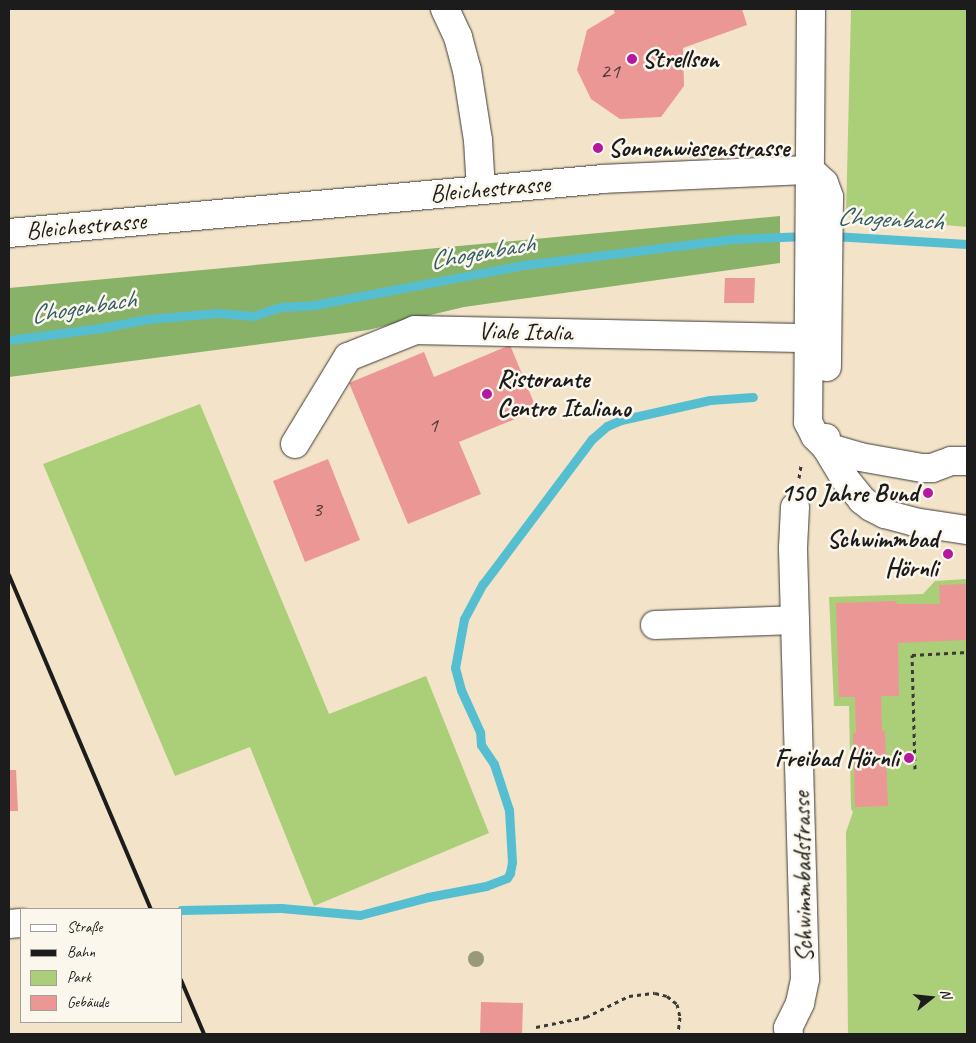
<!DOCTYPE html>
<html>
<head>
<meta charset="utf-8">
<style>
  body { margin:0 }
  #map { position:relative; width:976px; height:1043px; overflow:hidden; background:#f3e3c8; font-family:Caveat,sans-serif }
  div>[style] { position:absolute }
  .green>* { inset:0; background:#abcf78 }
  .forest>* { inset:0; background:#88b268 }
  .stream>* { height:9px; margin:-4.5px; padding:0 4.5px; transform-origin:4.5px; border-radius:4.5px; background:#55bfd1 }
  .building>* { inset:0; background:#eb9796 }
  .path>* { height:3px; margin-top:-1.5px; transform-origin:0; background:repeating-linear-gradient(90deg,#3c3a36 0 4px,transparent 0 8px) }
  .roads { filter:drop-shadow(0 0 1px #3c3a36) drop-shadow(0 0 1px #3c3a36) }
  .minor>* { height:28px; margin:-14px; padding:0 14px; transform-origin:14px; border-radius:14px; background:#fff }
  .rail>* { height:4px; margin:-2px; padding:0 2px; transform-origin:2px; border-radius:2px; background:#1c1c1c }
  .trees>* { width:16px; height:16px; margin:-8px; border-radius:50%; background:#98987b }
  .dots>* { width:14px; height:14px; translate:-50% -50%; box-sizing:border-box; border:2px solid #fbf7ec; border-radius:50% }
  span { translate:-50% -50%; white-space:nowrap; text-align:center; line-height:1.15; -webkit-text-stroke:5px #fbf7ec; paint-order:stroke }
  .number-label { font-size:22px; color:#503b3a }
  .number-label span { -webkit-text-stroke-width:0 }
  .poi-label { font-size:25px; color:#1c1c1c; font-weight:700 }
  .left { translate:0 -50%; text-align:left }
  .right { translate:-100% -50%; text-align:right }
  .street-label { font-size:25px; color:#1c1c1c }
  .water-label { font-size:26px; color:#335d64; font-style:italic }
  .frame { position:absolute; inset:0; border:10px solid #1c1c1c; pointer-events:none }
  .legend { position:absolute; left:20px; top:908px; width:162px; height:115px; box-sizing:border-box; background:#fbf7ec; border:1px solid #a29f99; margin:0; padding:6px 9px; list-style:none; font-size:15px; color:#1c1c1c }
  .legend li { display:flex; align-items:center; gap:10px; height:25px }
  .legend b { width:25px; border:1px solid #a29f99 }
  .north { position:absolute; left:906px; top:973px; width:50px; height:50px; -webkit-text-stroke:4px #fbf7ec; paint-order:stroke; rotate:74deg; font-size:14px; font-weight:700; line-height:20px; text-align:center; color:#1c1c1c }
  .north::after { content:''; display:block; margin:auto; width:18px; height:22px; background:#1c1c1c; clip-path:polygon(50% 0,100% 100%,50% 72%,0 100%) }
</style>
</head>
<body>
<div id="map">
  <div class="green">
    <i style="clip-path:polygon(851px 9px,967px 9px,967px 227px,846px 216px)"></i>
    <i style="clip-path:polygon(200px 404px,329px 714px,426px 676px,489px 833px,314px 906px,250px 747px,175px 776px,43px 464px)"></i>
    <i style="clip-path:polygon(967px 579px,967px 1034px,848px 1034px,846px 832px,853px 812px,851px 809px,849px 706px,834px 706px,829px 597px,923px 594px,935px 581px)"></i>
  </div>
  <div class="forest">
    <i style="clip-path:polygon(780px 216px,780px 263px,464px 307px,368px 330px,9px 377px,9px 288px)"></i>
  </div>
  <div class="stream">
    <i style="left:833px;top:236px;width:134px;rotate:3.4deg"></i>
    <i style="left:9px;top:340px;width:93px;rotate:-7.4deg"></i>
    <i style="left:101px;top:328px;width:48px;rotate:-10.8deg"></i>
    <i style="left:148px;top:319px;width:70px;rotate:-4.9deg"></i>
    <i style="left:218px;top:313px;width:35px;rotate:5deg"></i>
    <i style="left:253px;top:316px;width:28px;rotate:-18deg"></i>
    <i style="left:280px;top:307px;width:34px;rotate:-3deg"></i>
    <i style="left:314px;top:305px;width:214px;rotate:-10.8deg"></i>
    <i style="left:524px;top:265px;width:211px;rotate:-7.1deg"></i>
    <i style="left:733px;top:239px;width:74px;rotate:-2.3deg"></i>
    <i style="left:181px;top:910px;width:100px;rotate:-1.1deg"></i>
    <i style="left:281px;top:908px;width:79px;rotate:5.1deg"></i>
    <i style="left:360px;top:915px;width:70px;rotate:-14.8deg"></i>
    <i style="left:428px;top:897px;width:59px;rotate:-10.7deg"></i>
    <i style="left:486px;top:886px;width:22px;rotate:-21deg"></i>
    <i style="left:507px;top:878px;width:6px;rotate:-59deg"></i>
    <i style="left:510px;top:873px;width:11px;rotate:-80deg"></i>
    <i style="left:512px;top:862px;width:52px;rotate:-93.3deg"></i>
    <i style="left:509px;top:810px;width:48px;rotate:-108.1deg"></i>
    <i style="left:494px;top:764px;width:23px;rotate:-124deg"></i>
    <i style="left:481px;top:745px;width:13px;rotate:-94deg"></i>
    <i style="left:480px;top:732px;width:46px;rotate:-114.3deg"></i>
    <i style="left:461px;top:690px;width:23px;rotate:-105deg"></i>
    <i style="left:455px;top:668px;width:50px;rotate:-79.6deg"></i>
    <i style="left:464px;top:619px;width:40px;rotate:-62deg"></i>
    <i style="left:483px;top:584px;width:181px;rotate:-53.1deg"></i>
    <i style="left:592px;top:439px;width:20px;rotate:-41deg"></i>
    <i style="left:607px;top:426px;width:15px;rotate:-23deg"></i>
    <i style="left:621px;top:420px;width:91px;rotate:-12.7deg"></i>
    <i style="left:710px;top:400px;width:43px;rotate:-4deg"></i>
  </div>
  <div class="building">
    <i style="clip-path:polygon(613px 9px,742px 9px,747px 25px,683px 48px,684px 86px,661px 117px,620px 119px,591px 99px,577px 70px,587px 30px,615px 13px)"></i>
    <i style="clip-path:polygon(725px 278px,755px 278px,754px 303px,724px 303px)"></i>
    <i style="clip-path:polygon(510px 345px,537px 410px,459px 442px,481px 494px,408px 524px,349px 383px,424px 352px,434px 377px)"></i>
    <i style="clip-path:polygon(328px 459px,360px 540px,305px 562px,273px 481px)"></i>
    <i style="clip-path:polygon(967px 584px,967px 640px,898px 643px,899px 696px,881px 696px,882px 731px,885px 731px,888px 806px,855px 807px,853px 733px,856px 733px,855px 697px,839px 697px,836px 603px,896px 601px,897px 604px,940px 604px,939px 585px)"></i>
    <i style="clip-path:polygon(9px 770px,16px 770px,18px 811px,9px 811px)"></i>
    <i style="clip-path:polygon(481px 1002px,523px 1003px,522px 1034px,480px 1034px)"></i>
  </div>
  <div class="path">
    <i style="left:799px;top:478px;width:13px;rotate:-81deg"></i>
    <i style="left:915px;top:769px;width:114px;rotate:-91.5deg"></i>
    <i style="left:912px;top:655px;width:55px;rotate:-3.1deg"></i>
    <i style="left:536px;top:1027px;width:51px;rotate:-11.3deg"></i>
    <i style="left:586px;top:1017px;width:48px;rotate:-26deg"></i>
    <i style="left:629px;top:996px;width:26px;rotate:-7deg"></i>
    <i style="left:655px;top:993px;width:12px;rotate:14deg"></i>
    <i style="left:667px;top:996px;width:13px;rotate:39deg"></i>
    <i style="left:677px;top:1004px;width:13px;rotate:77deg"></i>
    <i style="left:680px;top:1017px;width:17px;rotate:97deg"></i>
  </div>
  <div class="roads">
    <div class="minor">
      <i style="left:445px;top:9px;width:31px;rotate:65deg"></i>
      <i style="left:458px;top:37px;width:34px;rotate:75deg"></i>
      <i style="left:467px;top:70px;width:71px;rotate:81.1deg"></i>
      <i style="left:478px;top:140px;width:50px;rotate:86.6deg"></i>
      <i style="left:811px;top:9px;width:413px;rotate:90.4deg"></i>
      <i style="left:808px;top:422px;width:16px;rotate:63deg"></i>
      <i style="left:815px;top:436px;width:16px;rotate:45deg"></i>
      <i style="left:826px;top:447px;width:35px;rotate:16deg"></i>
      <i style="left:860px;top:457px;width:63px;rotate:10.1deg"></i>
      <i style="left:922px;top:468px;width:10px"></i>
      <i style="left:932px;top:468px;width:20px;rotate:-20deg"></i>
      <i style="left:951px;top:461px;width:16px"></i>
      <i style="left:810px;top:170px;width:19px;rotate:43deg"></i>
      <i style="left:824px;top:183px;width:15px;rotate:70deg"></i>
      <i style="left:829px;top:197px;width:170px;rotate:90.7deg"></i>
      <i style="left:9px;top:233px;width:596px;rotate:-5.19deg"></i>
      <i style="left:603px;top:179px;width:207px;rotate:-2.5deg"></i>
      <i style="left:826px;top:438px;width:9px;rotate:90deg"></i>
      <i style="left:826px;top:447px;width:39px;rotate:59deg"></i>
      <i style="left:846px;top:480px;width:26px;rotate:51deg"></i>
      <i style="left:862px;top:500px;width:11px;rotate:38deg"></i>
      <i style="left:871px;top:507px;width:16px;rotate:27deg"></i>
      <i style="left:885px;top:514px;width:30px;rotate:15deg"></i>
      <i style="left:914px;top:522px;width:54px;rotate:8.6deg"></i>
      <i style="left:295px;top:444px;width:102px;rotate:-58.7deg"></i>
      <i style="left:348px;top:357px;width:72px;rotate:-21.9deg"></i>
      <i style="left:415px;top:330px;width:394px;rotate:1.2deg"></i>
      <i style="left:655px;top:625px;width:140px;rotate:-2deg"></i>
      <i style="left:9px;top:924px;width:12px;rotate:-5deg"></i>
      <i style="left:789px;top:1034px;width:6px;rotate:-99deg"></i>
      <i style="left:788px;top:1028px;width:28px;rotate:-64deg"></i>
      <i style="left:800px;top:1003px;width:25px;rotate:-78deg"></i>
      <i style="left:805px;top:979px;width:431px;rotate:-91.6deg"></i>
      <i style="left:793px;top:548px;width:41px;rotate:-87.2deg"></i>
    </div>
  </div>
  <div class="rail">
    <i style="left:9px;top:575px;width:363px;rotate:67deg"></i>
    <i style="left:181px;top:980px;width:59px;rotate:66.9deg"></i>
  </div>
  <div class="trees">
    <i style="left:476px;top:959px"></i>
  </div>
  <div class="dots">
    <i style="left:632px;top:59px;background:#b5179e"></i>
    <i style="left:598px;top:148px;background:#b5179e"></i>
    <i style="left:487px;top:394px;background:#b5179e"></i>
    <i style="left:928px;top:493px;background:#b5179e"></i>
    <i style="left:948px;top:554px;background:#b5179e"></i>
    <i style="left:909px;top:758px;background:#b5179e"></i>
  </div>
  <div class="number-label">
    <span style="left:610px;top:72px">21</span>
    <span style="left:433px;top:426px">1</span>
    <span style="left:317px;top:510px">3</span>
  </div>
  <div class="poi-label">
    <span class="left" style="left:642px;top:59px">Strellson</span>
    <span class="left" style="left:608px;top:148px">Sonnenwiesenstrasse</span>
    <span class="left" style="left:497px;top:394px">Ristorante<br>Centro Italiano</span>
    <span class="right" style="left:918px;top:493px">150 Jahre Bund</span>
    <span class="right" style="left:938px;top:554px">Schwimmbad<br>Hörnli</span>
    <span class="right" style="left:899px;top:758px">Freibad Hörnli</span>
  </div>
  <div class="street-label">
    <span style="left:490px;top:189px;rotate:-5deg">Bleichestrasse</span>
    <span style="left:86px;top:226px;rotate:-5deg">Bleichestrasse</span>
    <span style="left:525px;top:332px;rotate:1deg">Viale Italia</span>
    <span style="left:803px;top:877px;rotate:-91deg">Schwimmbadstrasse</span>
  </div>
  <div class="water-label">
    <span style="left:890px;top:219px;rotate:3deg">Chogenbach</span>
    <span style="left:482px;top:252px;rotate:-10deg">Chogenbach</span>
    <span style="left:83px;top:307px;rotate:-9deg">Chogenbach</span>
  </div>
  <div class="frame"></div>
  <ul class="legend">
  <li><b style="height:6px;background:#fff"></b>Straße</li>
  <li><b style="height:6px;background:#1c1c1c"></b>Bahn</li>
  <li><b style="height:14px;background:#abcf78"></b>Park</li>
  <li><b style="height:14px;background:#eb9796"></b>Gebäude</li>
  </ul>
  <div class="north">N</div>
</div>
</body>
</html>
